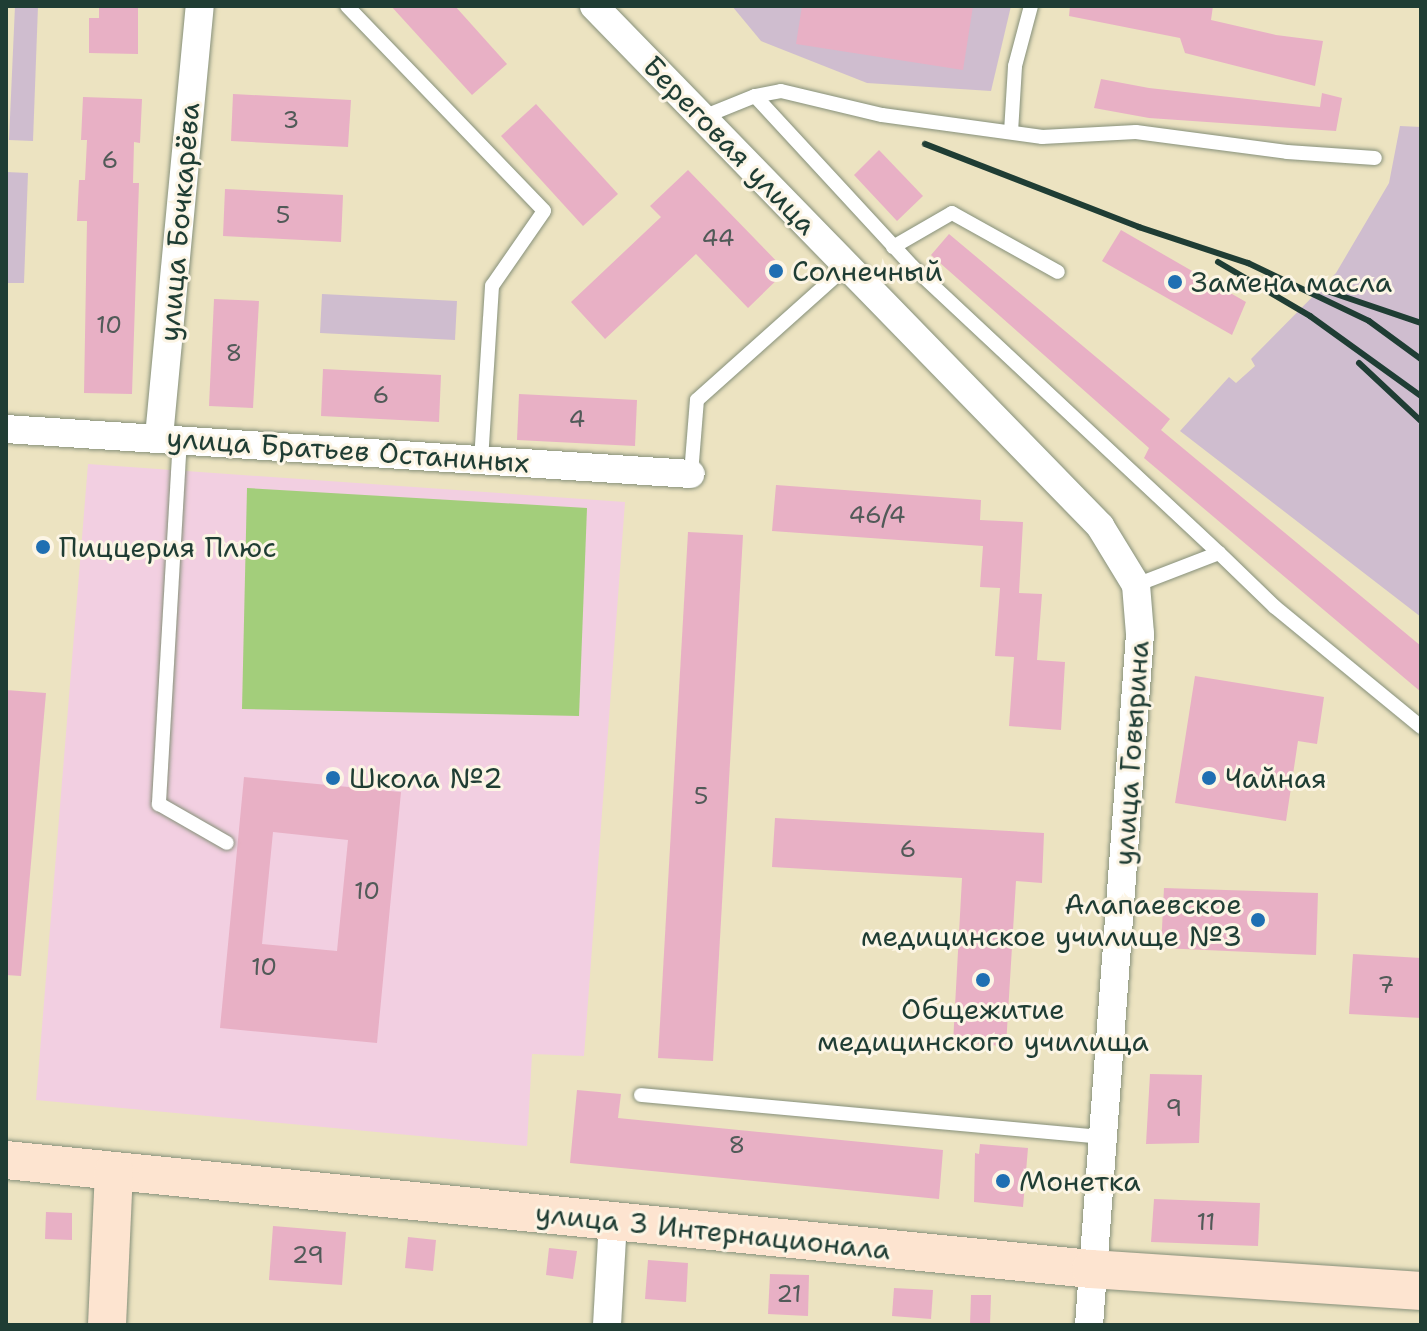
<!DOCTYPE html>
<html>
<head>
<meta charset="utf-8">
<style>
  body { margin:0 }
  #map { position:relative; width:1427px; height:1331px; overflow:hidden; background:#ece3c1; font-family:"Shantell Sans",sans-serif }
  div>[style] { position:absolute }
  .built>* { inset:0; background:#f2cfe1 }
  .industrial>* { inset:0; background:#cfbdcf }
  .green>* { inset:0; background:#a3ce7b }
  .building>* { inset:0; background:#e8b0c5 }
  .roads { filter:drop-shadow(0 0 2px #86907a) drop-shadow(0 0 2px #86907a) }
  .lane>* { height:14px; margin:-7px; padding:0 7px; transform-origin:7px; border-radius:7px; background:#fff }
  .street>* { height:28px; margin:-14px; padding:0 14px; transform-origin:14px; border-radius:14px; background:#fff }
  .secondary>* { height:38px; margin:-19px; padding:0 19px; transform-origin:19px; border-radius:19px; background:#fde4d0 }
  .rail>* { height:6px; margin:-3px; padding:0 3px; transform-origin:3px; border-radius:3px; background:#1f3d34 }
  .dots>* { width:22px; height:22px; translate:-50% -50%; box-sizing:border-box; border:4px solid #fcf5e5; border-radius:50% }
  span { translate:-50% -50%; white-space:nowrap; text-align:center; line-height:1.15; -webkit-text-stroke:6px #fcf5e5; paint-order:stroke }
  .number-label { font-size:24px; color:#515a58 }
  .number-label span { -webkit-text-stroke-width:0 }
  .street-label { font-size:28px; color:#1f3d34 }
  .poi-label { font-size:28px; color:#1f3d34 }
  .left { translate:0 -50%; text-align:left }
  .right { translate:-100% -50%; text-align:right }
  .frame { position:absolute; inset:0; border:8px solid #1f3d34; pointer-events:none }
</style>
</head>
<body>
<div id="map">
  <div class="built">
    <i style="clip-path:polygon(88px 464px,625px 502px,584px 1056px,532px 1054px,527px 1146px,36px 1100px)"></i>
  </div>
  <div class="industrial">
    <i style="clip-path:polygon(15px 6px,38px 6px,33px 141px,9px 140px)"></i>
    <i style="clip-path:polygon(732px 6px,1011px 6px,991px 91px,867px 83px,761px 41px)"></i>
    <i style="clip-path:polygon(1400px 126px,1421px 127px,1421px 617px,1180px 431px,1229px 377px,1236px 383px,1255px 366px,1251px 359px,1336px 273px,1389px 183px)"></i>
    <i style="clip-path:polygon(6px 172px,28px 173px,24px 283px,6px 283px)"></i>
    <i style="clip-path:polygon(322px 294px,457px 301px,455px 340px,320px 333px)"></i>
  </div>
  <div class="green">
    <i style="clip-path:polygon(247px 488px,587px 508px,579px 716px,242px 709px)"></i>
  </div>
  <div class="building">
    <i style="clip-path:polygon(99px 6px,138px 6px,138px 54px,89px 53px,89px 18px,99px 18px)"></i>
    <i style="clip-path:polygon(391px 6px,455px 6px,507px 64px,472px 95px)"></i>
    <i style="clip-path:polygon(802px 6px,973px 6px,963px 70px,796px 44px)"></i>
    <i style="clip-path:polygon(1070px 6px,1213px 6px,1211px 20px,1276px 35px,1323px 41px,1315px 86px,1185px 53px,1180px 38px,1069px 16px)"></i>
    <i style="clip-path:polygon(1101px 79px,1149px 88px,1320px 107px,1322px 93px,1342px 98px,1336px 131px,1149px 118px,1094px 108px)"></i>
    <i style="clip-path:polygon(233px 94px,351px 100px,348px 147px,231px 141px)"></i>
    <i style="clip-path:polygon(83px 97px,142px 99px,140px 143px,134px 142px,133px 183px,139px 183px,132px 394px,84px 393px,87px 221px,77px 221px,79px 180px,85px 180px,87px 140px,81px 140px)"></i>
    <i style="clip-path:polygon(536px 104px,618px 194px,583px 226px,501px 136px)"></i>
    <i style="clip-path:polygon(879px 150px,923px 196px,897px 221px,854px 175px)"></i>
    <i style="clip-path:polygon(688px 170px,786px 271px,748px 308px,696px 254px,605px 339px,571px 302px,661px 217px,650px 206px)"></i>
    <i style="clip-path:polygon(225px 189px,343px 195px,341px 242px,223px 236px)"></i>
    <i style="clip-path:polygon(1121px 230px,1246px 302px,1232px 335px,1102px 261px)"></i>
    <i style="clip-path:polygon(949px 234px,1170px 419px,1161px 430px,1421px 646px,1421px 692px,1144px 458px,1149px 448px,931px 255px)"></i>
    <i style="clip-path:polygon(214px 299px,259px 301px,253px 408px,209px 406px)"></i>
    <i style="clip-path:polygon(323px 369px,441px 375px,439px 422px,321px 416px)"></i>
    <i style="clip-path:polygon(519px 394px,637px 400px,635px 446px,517px 440px)"></i>
    <i style="clip-path:polygon(776px 485px,981px 500px,980px 520px,1023px 522px,1019px 593px,1042px 594px,1037px 660px,1065px 662px,1061px 730px,1009px 726px,1014px 657px,995px 656px,1000px 588px,980px 587px,983px 546px,772px 531px)"></i>
    <i style="clip-path:polygon(688px 532px,743px 535px,713px 1061px,658px 1058px)"></i>
    <i style="clip-path:polygon(1195px 676px,1324px 697px,1317px 744px,1298px 741px,1286px 821px,1175px 803px)"></i>
    <i style="clip-path:polygon(6px 690px,46px 693px,21px 976px,6px 975px)"></i>
    <i style="clip-path:polygon(evenodd,244px 777px,401px 792px,377px 1043px,220px 1028px,244px 777px,273px 832px,348px 840px,337px 951px,262px 944px,273px 832px)"></i>
    <i style="clip-path:polygon(775px 818px,1044px 833px,1042px 883px,1016px 881px,1006px 1046px,953px 1043px,962px 878px,772px 867px)"></i>
    <i style="clip-path:polygon(1164px 888px,1318px 893px,1316px 955px,1161px 948px)"></i>
    <i style="clip-path:polygon(1353px 954px,1421px 958px,1421px 1018px,1349px 1014px)"></i>
    <i style="clip-path:polygon(1150px 1074px,1202px 1075px,1199px 1143px,1146px 1144px)"></i>
    <i style="clip-path:polygon(577px 1090px,621px 1094px,618px 1118px,943px 1150px,939px 1199px,570px 1163px)"></i>
    <i style="clip-path:polygon(980px 1144px,1028px 1148px,1023px 1207px,974px 1202px,975px 1153px,979px 1154px)"></i>
    <i style="clip-path:polygon(1154px 1199px,1260px 1203px,1258px 1246px,1151px 1242px)"></i>
    <i style="clip-path:polygon(46px 1212px,72px 1213px,72px 1240px,45px 1239px)"></i>
    <i style="clip-path:polygon(273px 1226px,346px 1232px,342px 1285px,269px 1280px)"></i>
    <i style="clip-path:polygon(408px 1237px,436px 1240px,433px 1271px,405px 1268px)"></i>
    <i style="clip-path:polygon(549px 1248px,577px 1251px,573px 1279px,546px 1275px)"></i>
    <i style="clip-path:polygon(648px 1260px,688px 1263px,686px 1302px,645px 1299px)"></i>
    <i style="clip-path:polygon(770px 1274px,809px 1275px,808px 1316px,768px 1314px)"></i>
    <i style="clip-path:polygon(894px 1288px,933px 1290px,931px 1319px,892px 1316px)"></i>
    <i style="clip-path:polygon(971px 1295px,991px 1295px,990px 1324px,970px 1324px)"></i>
  </div>
  <div class="roads">
    <div class="lane">
      <i style="left:347px;top:6px;width:284px;rotate:46.1deg"></i>
      <i style="left:544px;top:211px;width:91px;rotate:124.7deg"></i>
      <i style="left:492px;top:286px;width:173px;rotate:93.6deg"></i>
      <i style="left:755px;top:96px;width:231px;rotate:47.3deg"></i>
      <i style="left:912px;top:266px;width:420px;rotate:43.1deg"></i>
      <i style="left:1219px;top:553px;width:89px;rotate:158.9deg"></i>
      <i style="left:703px;top:117px;width:56px;rotate:-22deg"></i>
      <i style="left:755px;top:96px;width:26px;rotate:-11deg"></i>
      <i style="left:781px;top:91px;width:104px;rotate:13.4deg"></i>
      <i style="left:882px;top:115px;width:162px;rotate:7.8deg"></i>
      <i style="left:1042px;top:137px;width:94px;rotate:-3deg"></i>
      <i style="left:1136px;top:132px;width:152px;rotate:7.5deg"></i>
      <i style="left:1287px;top:152px;width:88px;rotate:3.9deg"></i>
      <i style="left:1011px;top:132px;width:66px;rotate:-86.5deg"></i>
      <i style="left:1015px;top:66px;width:62px;rotate:-75.1deg"></i>
      <i style="left:893px;top:247px;width:68px;rotate:-30deg"></i>
      <i style="left:952px;top:213px;width:121px;rotate:29.1deg"></i>
      <i style="left:180px;top:438px;width:367px;rotate:93.3deg"></i>
      <i style="left:159px;top:804px;width:78px;rotate:29.8deg"></i>
      <i style="left:691px;top:474px;width:74px;rotate:-85.4deg"></i>
      <i style="left:697px;top:400px;width:203px;rotate:-41.8deg"></i>
      <i style="left:1219px;top:553px;width:78px;rotate:44deg"></i>
      <i style="left:1275px;top:607px;width:189px;rotate:39.4deg"></i>
      <i style="left:641px;top:1095px;width:463px;rotate:5.2deg"></i>
    </div>
    <div class="street">
      <i style="left:594px;top:6px;width:726px;rotate:45.78deg"></i>
      <i style="left:1100px;top:526px;width:69px;rotate:58.6deg"></i>
      <i style="left:1136px;top:585px;width:49px;rotate:85.3deg"></i>
      <i style="left:1140px;top:634px;width:693px;rotate:94.22deg"></i>
      <i style="left:6px;top:429px;width:686px;rotate:3.76deg"></i>
      <i style="left:159px;top:437px;width:433px;rotate:-84.6deg"></i>
      <i style="left:607px;top:1325px;width:104px;rotate:-86.7deg"></i>
    </div>
    <div class="secondary">
      <i style="left:6px;top:1160px;width:1090px;rotate:5.74deg"></i>
      <i style="left:1091px;top:1269px;width:331px;rotate:3.8deg"></i>
      <i style="left:107px;top:1325px;width:154px;rotate:-87.4deg"></i>
    </div>
  </div>
  <div class="rail">
    <i style="left:925px;top:144px;width:230px;rotate:21.2deg"></i>
    <i style="left:1139px;top:227px;width:115px;rotate:18.3deg"></i>
    <i style="left:1248px;top:263px;width:134px;rotate:25.6deg"></i>
    <i style="left:1369px;top:321px;width:64px;rotate:36.2deg"></i>
    <i style="left:1218px;top:262px;width:107px;rotate:30.4deg"></i>
    <i style="left:1310px;top:316px;width:137px;rotate:35.8deg"></i>
    <i style="left:1327px;top:291px;width:99px;rotate:18.8deg"></i>
    <i style="left:1359px;top:363px;width:85px;rotate:43.1deg"></i>
  </div>
  <div class="dots">
    <i style="left:776px;top:271px;background:#1f6fb2"></i>
    <i style="left:1175px;top:282px;background:#1f6fb2"></i>
    <i style="left:43px;top:547px;background:#1f6fb2"></i>
    <i style="left:333px;top:778px;background:#1f6fb2"></i>
    <i style="left:1209px;top:778px;background:#1f6fb2"></i>
    <i style="left:1258px;top:920px;background:#1f6fb2"></i>
    <i style="left:983px;top:980px;background:#1f6fb2"></i>
    <i style="left:1003px;top:1181px;background:#1f6fb2"></i>
  </div>
  <div class="number-label">
    <span style="left:291px;top:121px">3</span>
    <span style="left:110px;top:161px">6</span>
    <span style="left:283px;top:216px">5</span>
    <span style="left:718px;top:239px">44</span>
    <span style="left:109px;top:326px">10</span>
    <span style="left:234px;top:354px">8</span>
    <span style="left:381px;top:396px">6</span>
    <span style="left:577px;top:420px">4</span>
    <span style="left:877px;top:516px">46/4</span>
    <span style="left:701px;top:797px">5</span>
    <span style="left:908px;top:850px">6</span>
    <span style="left:367px;top:892px">10</span>
    <span style="left:264px;top:968px">10</span>
    <span style="left:1386px;top:986px">7</span>
    <span style="left:1174px;top:1109px">9</span>
    <span style="left:737px;top:1146px">8</span>
    <span style="left:1206px;top:1223px">11</span>
    <span style="left:308px;top:1256px">29</span>
    <span style="left:789px;top:1295px">21</span>
  </div>
  <div class="street-label">
    <span style="left:730px;top:145px;rotate:46deg">Береговая улица</span>
    <span style="left:179px;top:222px;rotate:-85deg">улица Бочкарёва</span>
    <span style="left:348px;top:450px;rotate:4deg">улица Братьев Останиных</span>
    <span style="left:1131px;top:753px;rotate:-86deg">улица Говырина</span>
    <span style="left:713px;top:1231px;rotate:6deg">улица 3 Интернационала</span>
  </div>
  <div class="poi-label">
    <span class="left" style="left:792px;top:271px">Солнечный</span>
    <span class="left" style="left:1191px;top:282px">Замена масла</span>
    <span class="left" style="left:59px;top:547px">Пиццерия Плюс</span>
    <span class="left" style="left:349px;top:778px">Школа №2</span>
    <span class="left" style="left:1225px;top:778px">Чайная</span>
    <span class="right" style="left:1242px;top:920px">Алапаевское<br>медицинское училище №3</span>
    <span style="left:983px;top:1025px">Общежитие<br>медицинского училища</span>
    <span class="left" style="left:1019px;top:1181px">Монетка</span>
  </div>
  <div class="frame"></div>
</div>
</body>
</html>
